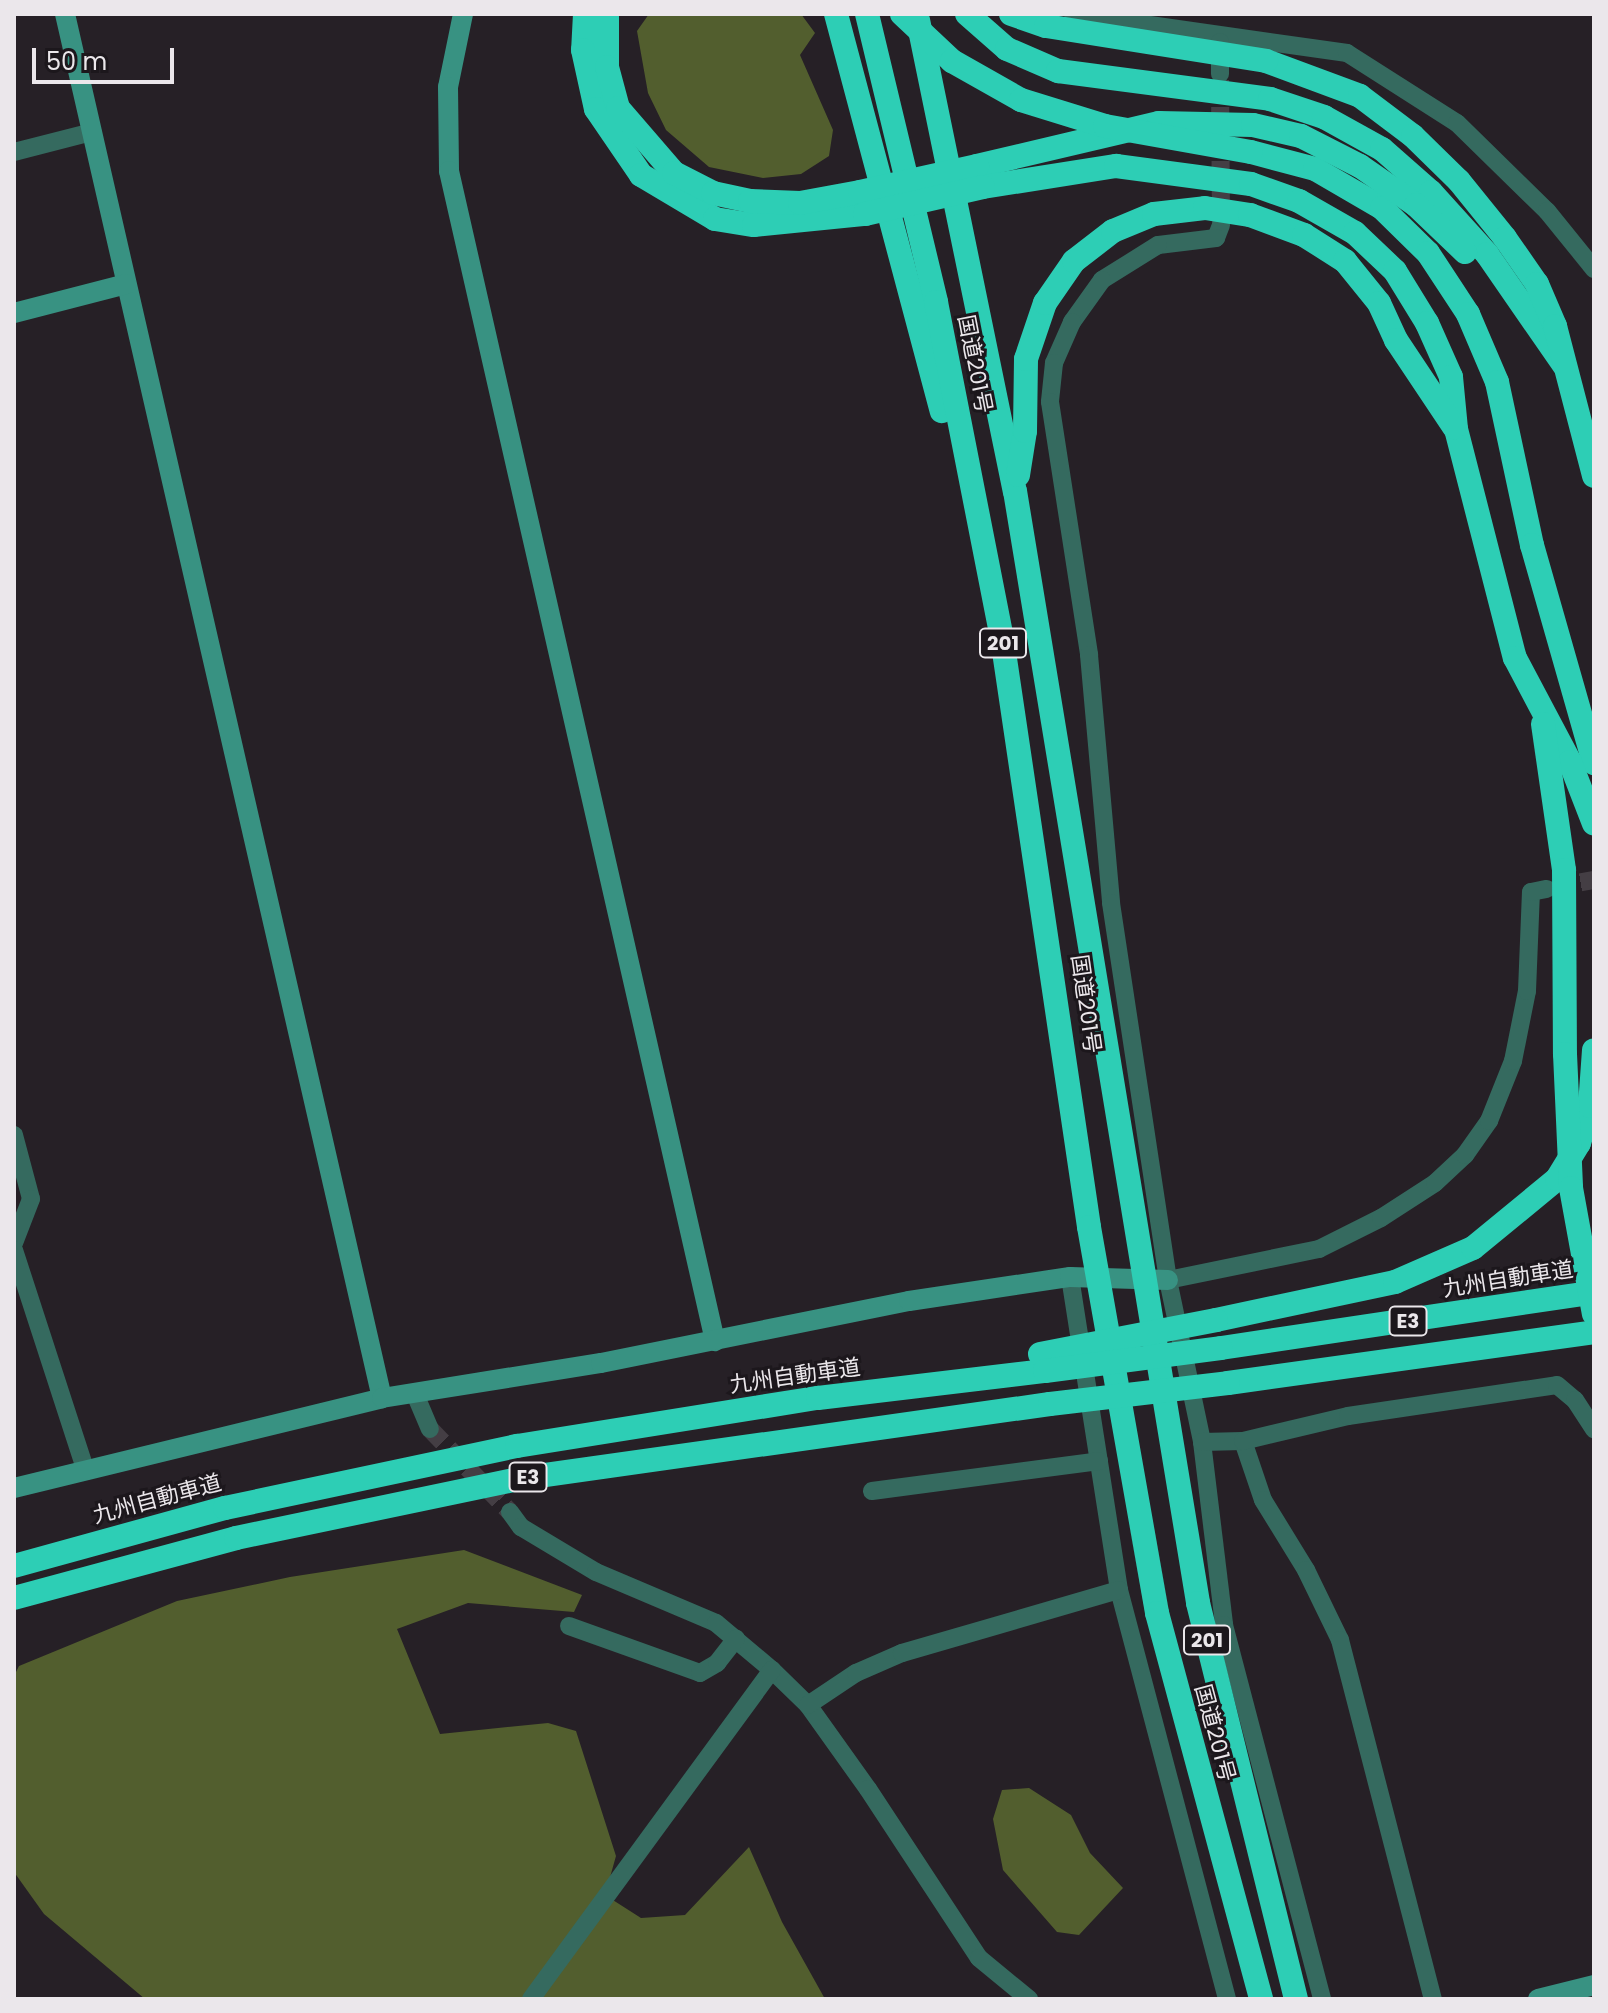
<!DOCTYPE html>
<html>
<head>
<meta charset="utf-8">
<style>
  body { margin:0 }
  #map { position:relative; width:1608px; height:2013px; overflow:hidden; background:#262026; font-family:Poppins,"Noto Sans JP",sans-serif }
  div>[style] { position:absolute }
  .forest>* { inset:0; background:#525e2e }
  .street-tunnel>* { height:18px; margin-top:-9px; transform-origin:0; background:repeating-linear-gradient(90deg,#443e44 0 18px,transparent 0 27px) }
  .street>* { height:18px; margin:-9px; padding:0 9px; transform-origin:9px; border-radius:9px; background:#356a5f }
  .secondary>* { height:20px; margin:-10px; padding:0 10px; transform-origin:10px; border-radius:10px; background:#389282 }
  .highway>* { height:24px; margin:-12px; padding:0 12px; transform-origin:12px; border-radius:12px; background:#2dceb5 }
  .highway-bridge>* { height:24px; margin:-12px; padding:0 12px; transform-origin:12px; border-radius:12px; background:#2dceb5 }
  span { translate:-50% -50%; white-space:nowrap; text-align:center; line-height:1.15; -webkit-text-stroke:6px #1c171c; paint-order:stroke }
  .shield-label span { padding:2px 6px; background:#1c171c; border:2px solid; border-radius:6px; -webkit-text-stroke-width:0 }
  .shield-label { font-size:20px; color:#ebe7eb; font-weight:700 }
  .street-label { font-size:22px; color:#ebe7eb }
  .frame { position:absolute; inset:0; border:16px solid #ebe7eb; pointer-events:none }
  .scale { position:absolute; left:32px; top:48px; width:142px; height:36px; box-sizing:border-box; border:4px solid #ebe7eb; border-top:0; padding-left:10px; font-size:24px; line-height:28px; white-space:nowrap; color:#ebe7eb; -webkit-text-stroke:6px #1c171c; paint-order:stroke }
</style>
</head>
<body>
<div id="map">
  <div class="forest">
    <i style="clip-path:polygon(649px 14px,801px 14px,815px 33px,800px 55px,833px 130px,829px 156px,801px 174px,763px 178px,709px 167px,666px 130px,648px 93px,637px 31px)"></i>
    <i style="clip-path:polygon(464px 1550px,582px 1595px,574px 1612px,468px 1603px,397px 1629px,440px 1734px,548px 1723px,576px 1731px,616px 1856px,605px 1895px,641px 1918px,685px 1915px,749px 1847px,782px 1922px,825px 1999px,145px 1999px,44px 1914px,14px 1872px,14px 1676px,19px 1666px,177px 1601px,290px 1577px)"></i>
    <i style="clip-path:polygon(1029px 1788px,1071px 1815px,1090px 1853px,1123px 1888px,1079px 1935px,1057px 1932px,1003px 1870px,993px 1819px,1002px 1790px)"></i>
  </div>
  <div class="street-tunnel">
    <i style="left:1220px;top:80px;width:143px;rotate:89.6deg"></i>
    <i style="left:1554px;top:887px;width:41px;rotate:-9.9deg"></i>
    <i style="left:430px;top:1429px;width:115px;rotate:46.1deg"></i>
  </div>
  <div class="street">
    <i style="left:1073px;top:14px;width:277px;rotate:8.1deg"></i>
    <i style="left:1347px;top:53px;width:130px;rotate:32.5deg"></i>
    <i style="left:1457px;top:123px;width:126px;rotate:44.4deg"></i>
    <i style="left:1547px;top:211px;width:75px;rotate:51deg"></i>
    <i style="left:1220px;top:42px;width:32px;rotate:90deg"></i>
    <i style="left:14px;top:152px;width:81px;rotate:-14.4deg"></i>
    <i style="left:1221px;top:225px;width:14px;rotate:111deg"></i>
    <i style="left:1216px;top:238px;width:58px;rotate:173.1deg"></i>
    <i style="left:1158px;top:245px;width:66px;rotate:148deg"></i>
    <i style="left:1102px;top:280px;width:52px;rotate:125.5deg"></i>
    <i style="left:1072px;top:322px;width:45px;rotate:113.7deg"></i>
    <i style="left:1054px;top:363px;width:39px;rotate:96deg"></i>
    <i style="left:1050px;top:402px;width:256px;rotate:81.2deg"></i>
    <i style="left:1089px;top:655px;width:249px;rotate:84.9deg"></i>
    <i style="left:1111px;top:903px;width:381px;rotate:81.4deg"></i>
    <i style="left:1168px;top:1280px;width:166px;rotate:78.1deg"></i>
    <i style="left:1202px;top:1442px;width:184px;rotate:83.1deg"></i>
    <i style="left:1224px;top:1625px;width:387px;rotate:75.3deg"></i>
    <i style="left:14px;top:1135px;width:66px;rotate:75.1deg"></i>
    <i style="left:31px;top:1199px;width:47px;rotate:111.1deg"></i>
    <i style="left:14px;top:1250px;width:229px;rotate:72deg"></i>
    <i style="left:1070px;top:1277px;width:317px;rotate:81.1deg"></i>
    <i style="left:1119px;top:1590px;width:423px;rotate:75.2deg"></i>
    <i style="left:1168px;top:1280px;width:154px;rotate:-11.6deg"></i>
    <i style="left:1319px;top:1249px;width:69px;rotate:-26.6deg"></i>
    <i style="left:1381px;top:1218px;width:64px;rotate:-32.9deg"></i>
    <i style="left:1435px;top:1183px;width:41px;rotate:-43deg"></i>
    <i style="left:1465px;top:1155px;width:42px;rotate:-54.8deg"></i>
    <i style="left:1489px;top:1121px;width:65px;rotate:-68.2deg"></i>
    <i style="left:1513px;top:1061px;width:71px;rotate:-78.7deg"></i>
    <i style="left:1527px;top:991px;width:99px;rotate:-87.7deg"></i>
    <i style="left:1531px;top:892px;width:16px;rotate:-11deg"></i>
    <i style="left:415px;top:1394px;width:38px;rotate:67deg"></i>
    <i style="left:1243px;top:1441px;width:62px;rotate:71.3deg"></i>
    <i style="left:1263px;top:1500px;width:82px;rotate:58.4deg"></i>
    <i style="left:1306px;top:1570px;width:78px;rotate:64.1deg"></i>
    <i style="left:1340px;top:1640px;width:371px;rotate:75.5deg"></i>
    <i style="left:1202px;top:1442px;width:41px;rotate:-1.4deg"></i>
    <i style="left:1243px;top:1441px;width:108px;rotate:-13.4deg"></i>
    <i style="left:1348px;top:1416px;width:211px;rotate:-8.4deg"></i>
    <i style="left:1557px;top:1385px;width:23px;rotate:40deg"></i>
    <i style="left:1575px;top:1400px;width:35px;rotate:57deg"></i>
    <i style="left:872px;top:1491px;width:229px;rotate:-7.5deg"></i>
    <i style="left:510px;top:1512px;width:19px;rotate:54deg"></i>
    <i style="left:521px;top:1527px;width:87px;rotate:31deg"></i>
    <i style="left:596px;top:1572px;width:130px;rotate:23deg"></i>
    <i style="left:716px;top:1623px;width:73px;rotate:40deg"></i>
    <i style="left:772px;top:1670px;width:50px;rotate:44.2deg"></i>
    <i style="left:808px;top:1705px;width:103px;rotate:54.5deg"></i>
    <i style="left:868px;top:1789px;width:202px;rotate:56.7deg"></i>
    <i style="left:979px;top:1958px;width:65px;rotate:39.4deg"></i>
    <i style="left:569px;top:1626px;width:139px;rotate:19.7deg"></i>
    <i style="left:700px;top:1673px;width:20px;rotate:-30deg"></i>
    <i style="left:717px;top:1663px;width:31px;rotate:-52deg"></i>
    <i style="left:808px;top:1705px;width:58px;rotate:-33.7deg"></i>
    <i style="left:856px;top:1673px;width:50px;rotate:-23.5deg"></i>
    <i style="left:902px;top:1653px;width:226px;rotate:-16.2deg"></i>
    <i style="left:531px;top:1999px;width:408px;rotate:-53.8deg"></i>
  </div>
  <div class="secondary">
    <i style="left:65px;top:14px;width:1420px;rotate:77.1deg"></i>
    <i style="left:463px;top:14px;width:75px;rotate:101.6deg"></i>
    <i style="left:448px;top:87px;width:84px;rotate:89.3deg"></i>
    <i style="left:449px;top:171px;width:1200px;rotate:77.19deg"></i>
    <i style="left:14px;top:313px;width:116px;rotate:-14.5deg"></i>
    <i style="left:14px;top:1488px;width:379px;rotate:-13.7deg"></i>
    <i style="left:382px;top:1398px;width:222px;rotate:-9.1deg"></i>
    <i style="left:601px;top:1363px;width:314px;rotate:-11.4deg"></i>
    <i style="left:909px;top:1301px;width:163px;rotate:-8.5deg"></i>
    <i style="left:1070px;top:1277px;width:98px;rotate:1.8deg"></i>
    <i style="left:1538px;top:1999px;width:58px;rotate:-14deg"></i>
  </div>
  <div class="highway">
    <i style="left:585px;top:14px;width:36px;rotate:93deg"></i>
    <i style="left:583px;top:50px;width:60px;rotate:77.6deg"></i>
    <i style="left:596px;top:109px;width:80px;rotate:55.7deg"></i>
    <i style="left:641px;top:175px;width:86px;rotate:30.7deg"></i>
    <i style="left:715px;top:219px;width:39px;rotate:9deg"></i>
    <i style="left:754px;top:225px;width:112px;rotate:-5.7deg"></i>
    <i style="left:607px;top:14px;width:53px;rotate:90deg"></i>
    <i style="left:607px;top:67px;width:42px;rotate:75deg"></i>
    <i style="left:618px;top:108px;width:86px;rotate:49.3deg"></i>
    <i style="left:674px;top:173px;width:44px;rotate:27.1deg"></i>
    <i style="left:713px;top:193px;width:38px;rotate:12deg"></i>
    <i style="left:750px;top:201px;width:50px;rotate:2.3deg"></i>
    <i style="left:800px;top:203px;width:61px;rotate:-10.4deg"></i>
    <i style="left:836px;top:14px;width:411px;rotate:75.1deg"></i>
    <i style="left:867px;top:14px;width:296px;rotate:76.5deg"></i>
    <i style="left:936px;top:302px;width:349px;rotate:78.9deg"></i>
    <i style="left:1003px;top:645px;width:588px;rotate:81.59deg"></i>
    <i style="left:1089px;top:1227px;width:392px;rotate:80deg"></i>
    <i style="left:1157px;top:1613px;width:400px;rotate:74.9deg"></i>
    <i style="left:967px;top:14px;width:53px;rotate:41.2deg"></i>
    <i style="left:1007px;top:49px;width:56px;rotate:23.3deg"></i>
    <i style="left:1058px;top:71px;width:214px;rotate:7.5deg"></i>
    <i style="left:1270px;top:99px;width:57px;rotate:18.4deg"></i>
    <i style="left:1324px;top:117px;width:66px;rotate:28.9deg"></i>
    <i style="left:1382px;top:149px;width:65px;rotate:41.3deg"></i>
    <i style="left:1431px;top:192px;width:84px;rotate:47.9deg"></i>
    <i style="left:1487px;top:254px;width:135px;rotate:55.3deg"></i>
    <i style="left:918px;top:20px;width:481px;rotate:78.4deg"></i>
    <i style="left:1015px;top:491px;width:1127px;rotate:80.65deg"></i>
    <i style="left:1198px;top:1603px;width:408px;rotate:76.1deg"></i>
    <i style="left:1266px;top:61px;width:100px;rotate:20.4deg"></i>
    <i style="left:1360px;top:96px;width:66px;rotate:37deg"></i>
    <i style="left:1413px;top:136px;width:64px;rotate:44.4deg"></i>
    <i style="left:1459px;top:181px;width:73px;rotate:51.1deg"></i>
    <i style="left:1505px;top:238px;width:56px;rotate:55.2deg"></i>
    <i style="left:1537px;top:284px;width:46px;rotate:66.8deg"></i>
    <i style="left:1555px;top:326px;width:155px;rotate:75.4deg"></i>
    <i style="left:1251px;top:152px;width:66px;rotate:14.9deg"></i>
    <i style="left:1315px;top:169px;width:78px;rotate:30.2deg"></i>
    <i style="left:1382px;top:208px;width:64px;rotate:44.4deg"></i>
    <i style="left:1428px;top:253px;width:73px;rotate:56.7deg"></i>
    <i style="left:1468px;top:314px;width:74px;rotate:66.9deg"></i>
    <i style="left:1497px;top:382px;width:167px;rotate:77.9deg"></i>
    <i style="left:1532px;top:545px;width:227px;rotate:74.1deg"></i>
    <i style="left:977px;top:166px;width:187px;rotate:-13.3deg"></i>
    <i style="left:1159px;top:123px;width:94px;rotate:1.2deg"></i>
    <i style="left:1253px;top:125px;width:49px;rotate:12.9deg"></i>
    <i style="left:1301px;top:136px;width:66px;rotate:27deg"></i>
    <i style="left:1360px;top:166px;width:68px;rotate:34.9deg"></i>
    <i style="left:1416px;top:205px;width:68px;rotate:43.8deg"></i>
    <i style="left:983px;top:187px;width:135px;rotate:-9deg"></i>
    <i style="left:1116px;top:166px;width:136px;rotate:7.6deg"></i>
    <i style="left:1251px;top:184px;width:51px;rotate:19.5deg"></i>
    <i style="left:1299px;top:201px;width:64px;rotate:29.7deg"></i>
    <i style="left:1355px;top:233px;width:55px;rotate:43.5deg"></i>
    <i style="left:1395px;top:271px;width:61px;rotate:58.4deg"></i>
    <i style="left:1427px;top:323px;width:59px;rotate:66deg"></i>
    <i style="left:1451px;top:377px;width:52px;rotate:84.5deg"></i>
    <i style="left:1456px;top:429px;width:236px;rotate:75.6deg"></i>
    <i style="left:1515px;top:658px;width:118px;rotate:62.1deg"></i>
    <i style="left:1570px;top:762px;width:66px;rotate:68.8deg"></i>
    <i style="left:1018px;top:475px;width:45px;rotate:-81deg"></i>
    <i style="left:1025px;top:431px;width:72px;rotate:-89.2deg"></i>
    <i style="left:1026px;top:359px;width:59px;rotate:-71.3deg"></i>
    <i style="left:1045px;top:303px;width:51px;rotate:-55.4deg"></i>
    <i style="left:1074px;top:261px;width:49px;rotate:-37.6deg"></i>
    <i style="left:1113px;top:231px;width:44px;rotate:-22.5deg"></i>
    <i style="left:1154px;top:214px;width:51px;rotate:-6.7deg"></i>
    <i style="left:1205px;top:208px;width:46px;rotate:8.8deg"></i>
    <i style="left:1250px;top:215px;width:58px;rotate:20.3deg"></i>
    <i style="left:1304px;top:235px;width:49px;rotate:32.4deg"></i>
    <i style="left:1345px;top:261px;width:54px;rotate:51deg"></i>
    <i style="left:1379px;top:303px;width:41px;rotate:65.3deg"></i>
    <i style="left:1396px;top:340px;width:105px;rotate:56.3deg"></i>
    <i style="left:1543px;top:724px;width:148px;rotate:81.8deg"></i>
    <i style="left:1564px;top:870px;width:184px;rotate:89.7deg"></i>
    <i style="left:1216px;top:1320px;width:183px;rotate:-12deg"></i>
    <i style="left:1395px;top:1282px;width:85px;rotate:-23.6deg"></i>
    <i style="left:1473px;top:1248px;width:109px;rotate:-39.4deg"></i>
    <i style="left:1557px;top:1179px;width:42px;rotate:-58.6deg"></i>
    <i style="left:1579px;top:1143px;width:39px;rotate:-73deg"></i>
    <i style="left:1590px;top:1106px;width:56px;rotate:-85.9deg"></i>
    <i style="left:1221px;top:1348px;width:377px;rotate:-8.5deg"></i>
    <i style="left:1228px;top:1383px;width:370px;rotate:-7.9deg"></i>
    <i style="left:14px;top:1566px;width:219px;rotate:-15.4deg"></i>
    <i style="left:225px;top:1508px;width:299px;rotate:-12deg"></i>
    <i style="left:517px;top:1446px;width:305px;rotate:-9.1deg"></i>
    <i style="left:818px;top:1398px;width:229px;rotate:-6.8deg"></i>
    <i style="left:14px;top:1598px;width:230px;rotate:-15.1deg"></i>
    <i style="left:236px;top:1538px;width:294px;rotate:-11.8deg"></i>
    <i style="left:524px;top:1478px;width:531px;rotate:-8.01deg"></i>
  </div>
  <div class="highway-bridge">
    <i style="left:902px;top:14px;width:69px;rotate:43.2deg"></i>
    <i style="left:952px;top:61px;width:79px;rotate:29.5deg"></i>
    <i style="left:1021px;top:100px;width:88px;rotate:17.2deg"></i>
    <i style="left:1105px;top:126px;width:148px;rotate:10.1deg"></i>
    <i style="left:1011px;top:14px;width:37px;rotate:19deg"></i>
    <i style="left:1046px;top:26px;width:223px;rotate:9deg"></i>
    <i style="left:860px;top:192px;width:120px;rotate:-12.5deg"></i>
    <i style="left:865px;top:214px;width:121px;rotate:-12.9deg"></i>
    <i style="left:1565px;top:1054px;width:134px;rotate:87.4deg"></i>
    <i style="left:1571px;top:1188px;width:128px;rotate:79.7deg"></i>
    <i style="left:1040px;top:1354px;width:179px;rotate:-10.9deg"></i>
    <i style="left:1045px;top:1371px;width:177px;rotate:-7.4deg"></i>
    <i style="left:1050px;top:1404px;width:179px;rotate:-6.7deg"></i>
  </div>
  <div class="shield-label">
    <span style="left:1003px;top:643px">201</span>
    <span style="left:1408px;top:1321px">E3</span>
    <span style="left:528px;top:1477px">E3</span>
    <span style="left:1207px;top:1640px">201</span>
  </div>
  <div class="street-label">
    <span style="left:975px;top:364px;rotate:79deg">国道201号</span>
    <span style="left:1086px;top:1004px;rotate:82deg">国道201号</span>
    <span style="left:1508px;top:1279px;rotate:-9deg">九州自動車道</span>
    <span style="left:795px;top:1376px;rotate:-8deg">九州自動車道</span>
    <span style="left:157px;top:1499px;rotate:-15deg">九州自動車道</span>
    <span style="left:1215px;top:1733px;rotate:75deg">国道201号</span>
  </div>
  <div class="frame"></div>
  <div class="scale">50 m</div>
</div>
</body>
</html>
